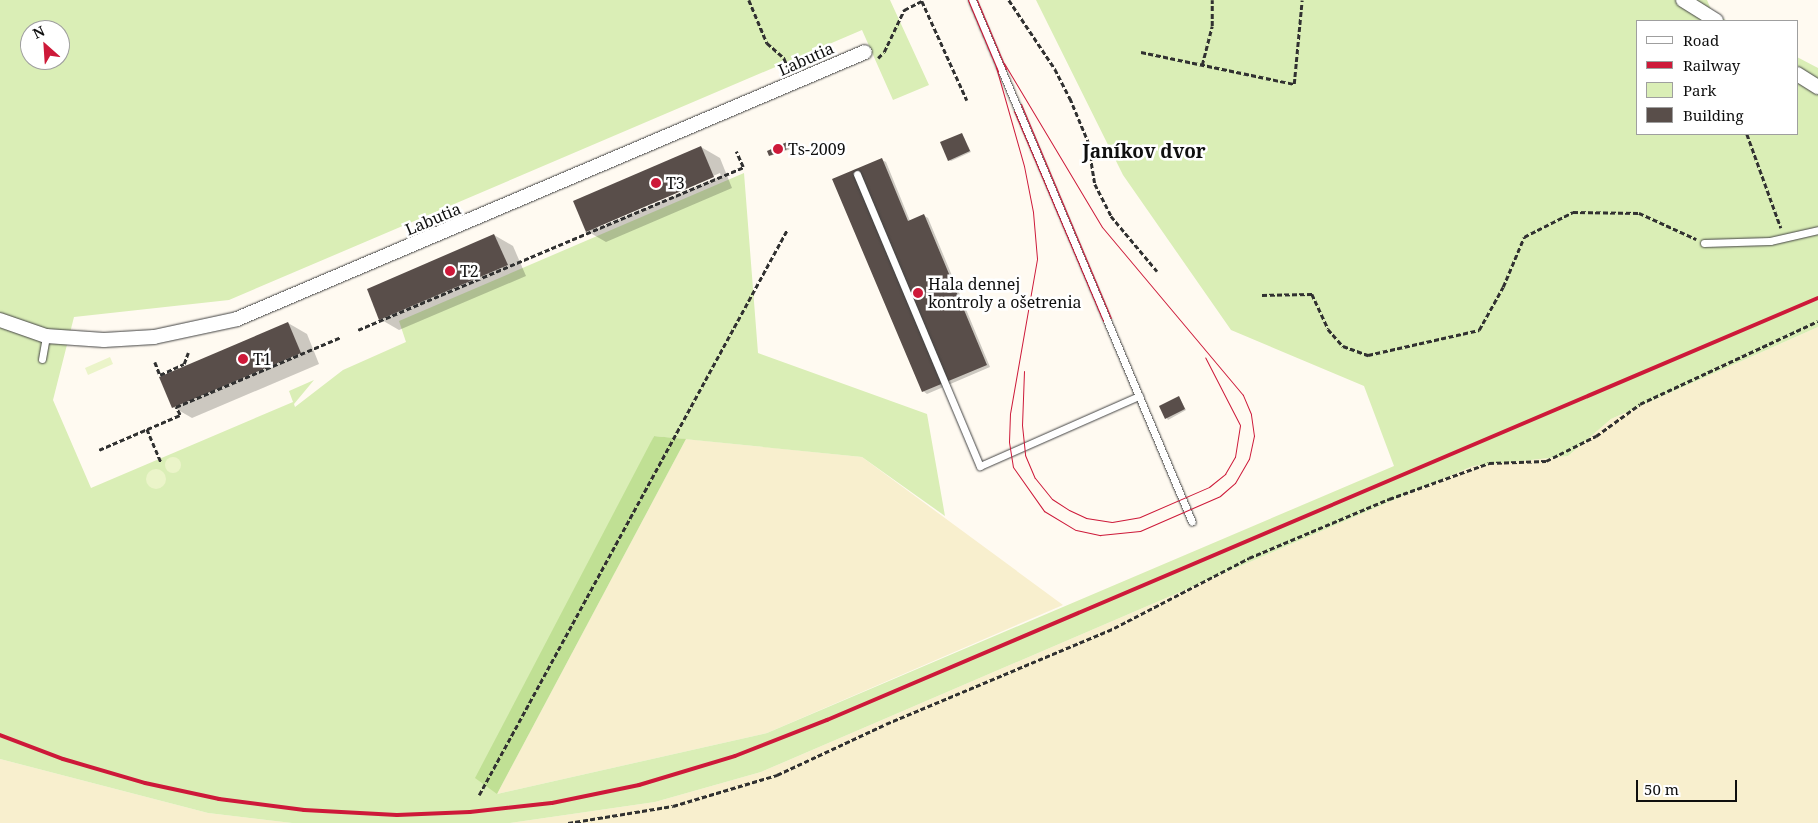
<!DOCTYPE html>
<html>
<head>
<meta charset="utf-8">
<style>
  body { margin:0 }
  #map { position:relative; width:1818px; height:823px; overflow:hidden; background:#fffaf1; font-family:"Noto Serif",serif }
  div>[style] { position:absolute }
  .farmland>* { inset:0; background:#f8efce }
  .green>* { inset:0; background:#daeeb6 }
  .forest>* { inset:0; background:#c0e094 }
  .pitch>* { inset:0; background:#ebf4c9 }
  .round { border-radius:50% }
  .shadow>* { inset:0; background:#0003 }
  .building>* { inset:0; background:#594e4a }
  .path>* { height:2.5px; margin-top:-1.25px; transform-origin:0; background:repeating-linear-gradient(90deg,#313131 0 5px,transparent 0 7.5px) }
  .roads { filter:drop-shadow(0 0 1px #424242) drop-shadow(0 0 1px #424242) }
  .lane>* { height:7px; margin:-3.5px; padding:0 3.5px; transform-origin:3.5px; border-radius:3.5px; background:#fff }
  .street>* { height:14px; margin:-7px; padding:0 7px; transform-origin:7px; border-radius:7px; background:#fff }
  .tram>* { height:1px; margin:-0.5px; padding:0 0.5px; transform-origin:0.5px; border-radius:0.5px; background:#cd1939 }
  .rail>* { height:4px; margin:-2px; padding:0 2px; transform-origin:2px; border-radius:2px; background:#cd1939 }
  .dots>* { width:14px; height:14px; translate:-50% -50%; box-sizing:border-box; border:2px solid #fff; border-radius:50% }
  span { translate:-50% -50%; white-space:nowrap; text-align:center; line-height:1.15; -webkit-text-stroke:5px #fff; paint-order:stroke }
  .street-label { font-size:16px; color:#0f0f0f }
  .poi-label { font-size:16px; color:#0f0f0f }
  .left { translate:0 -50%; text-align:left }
  .quarter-label { font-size:19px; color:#0f0f0f; font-weight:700 }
  .legend { position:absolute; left:1636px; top:20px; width:162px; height:115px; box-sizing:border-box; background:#fff; border:1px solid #9f9f9f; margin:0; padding:6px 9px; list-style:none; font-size:15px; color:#0f0f0f }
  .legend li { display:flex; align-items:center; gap:10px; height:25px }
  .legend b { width:25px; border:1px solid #9f9f9f }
  .north { position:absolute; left:20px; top:20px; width:50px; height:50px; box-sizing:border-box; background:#fff; border:1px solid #9f9f9f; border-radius:50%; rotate:334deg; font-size:14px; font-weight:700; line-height:20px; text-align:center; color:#0f0f0f }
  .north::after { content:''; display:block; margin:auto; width:18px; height:22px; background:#cd1939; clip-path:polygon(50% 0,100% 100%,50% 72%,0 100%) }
  .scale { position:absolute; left:1636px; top:780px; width:101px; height:22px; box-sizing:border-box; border:2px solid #0f0f0f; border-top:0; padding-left:6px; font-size:15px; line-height:18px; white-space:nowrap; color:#0f0f0f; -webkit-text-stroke:4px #fff; paint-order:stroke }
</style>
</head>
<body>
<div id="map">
  <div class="farmland">
    <i style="clip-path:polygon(1818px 327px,1818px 823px,510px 823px,655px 802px,761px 772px,1473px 466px,1568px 456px,1611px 419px)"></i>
    <i style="clip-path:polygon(686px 439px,862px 457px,1063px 605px,767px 733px,497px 794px)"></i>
    <i style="clip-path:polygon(0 759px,208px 813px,292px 823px,0 823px)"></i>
  </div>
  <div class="green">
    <i style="clip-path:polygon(evenodd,0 0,890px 0,929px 85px,893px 100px,862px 30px,229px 300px,74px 317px,53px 400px,91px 488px,293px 402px,289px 391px,314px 380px,294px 404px,295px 407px,343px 370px,406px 342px,399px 321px,744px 173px,758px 353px,927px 414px,945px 516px,862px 457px,654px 436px,497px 794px,767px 733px,1394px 466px,1364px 386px,1231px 330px,1123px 175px,1036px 0,1707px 0,1713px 14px,1728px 21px,1637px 21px,1637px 134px,1797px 134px,1797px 57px,1818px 68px,1818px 327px,1611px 419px,1568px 456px,1473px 466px,761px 772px,655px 802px,510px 823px,292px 823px,208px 813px,0 759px,0 0,30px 30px,60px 30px,60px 60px,30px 60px,30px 30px)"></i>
  </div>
  <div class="forest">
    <i style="clip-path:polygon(654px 436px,686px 439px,497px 794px,475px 778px)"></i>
  </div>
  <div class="pitch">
    <i style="clip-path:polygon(110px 357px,113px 364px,88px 375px,85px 368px)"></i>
    <i class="round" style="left:165px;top:457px;width:16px;height:16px"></i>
    <i class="round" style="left:146px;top:469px;width:20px;height:20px"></i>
  </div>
  <div class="shadow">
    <i style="clip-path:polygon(962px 134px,971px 152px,951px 161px,949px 160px)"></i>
    <i style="clip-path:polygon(787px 144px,791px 149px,770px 156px)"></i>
    <i style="clip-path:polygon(evenodd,701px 147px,720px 158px,732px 188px,606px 242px,587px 231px,701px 147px,720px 173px,721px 176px,598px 228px,598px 225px,720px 173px)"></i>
    <i style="clip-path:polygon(882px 160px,886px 162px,910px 221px,923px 215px,928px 218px,990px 367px,927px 394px,923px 391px)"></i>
    <i style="clip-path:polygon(494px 235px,513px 246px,526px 276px,399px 330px,380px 319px)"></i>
    <i style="clip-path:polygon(288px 323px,307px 334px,319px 364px,192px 418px,173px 407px)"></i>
    <i style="clip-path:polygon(1179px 397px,1186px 410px,1168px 420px,1160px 407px)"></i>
  </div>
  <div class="building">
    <i style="clip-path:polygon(962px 133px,970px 151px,948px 161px,940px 142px)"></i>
    <i style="clip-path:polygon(787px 142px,790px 148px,769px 156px,767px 151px)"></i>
    <i style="clip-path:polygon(701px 146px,714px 177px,586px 232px,573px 201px)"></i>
    <i style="clip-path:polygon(882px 158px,908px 221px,924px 214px,987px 365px,922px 392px,832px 179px)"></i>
    <i style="clip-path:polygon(494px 234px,508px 265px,379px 320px,367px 289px)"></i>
    <i style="clip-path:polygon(288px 322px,301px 353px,172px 408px,159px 377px)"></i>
    <i style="clip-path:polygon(1179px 396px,1185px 409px,1165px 419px,1159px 406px)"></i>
  </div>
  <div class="path">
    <i style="left:749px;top:0;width:47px;rotate:67.3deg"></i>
    <i style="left:767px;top:43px;width:23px;rotate:41deg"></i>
    <i style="left:784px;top:58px;width:13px;rotate:67deg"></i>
    <i style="left:1009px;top:0;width:83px;rotate:56.3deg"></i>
    <i style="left:1055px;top:69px;width:33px;rotate:63deg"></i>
    <i style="left:1070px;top:98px;width:47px;rotate:67.3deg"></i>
    <i style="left:1088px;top:141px;width:44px;rotate:80.8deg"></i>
    <i style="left:1095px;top:184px;width:36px;rotate:63deg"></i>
    <i style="left:1111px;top:216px;width:72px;rotate:50.1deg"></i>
    <i style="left:922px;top:1px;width:109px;rotate:65.6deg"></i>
    <i style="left:1141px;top:52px;width:156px;rotate:11.8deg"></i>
    <i style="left:1294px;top:84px;width:84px;rotate:-84.6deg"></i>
    <i style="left:878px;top:58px;width:8px;rotate:-45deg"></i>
    <i style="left:884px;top:52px;width:47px;rotate:-64.5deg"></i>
    <i style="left:904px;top:10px;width:22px;rotate:-27deg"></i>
    <i style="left:1202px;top:65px;width:40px;rotate:-75.6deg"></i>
    <i style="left:1212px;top:26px;width:26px;rotate:-90deg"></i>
    <i style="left:1747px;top:134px;width:100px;rotate:70.1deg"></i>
    <i style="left:1262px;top:295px;width:50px;rotate:-1.1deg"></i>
    <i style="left:1312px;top:294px;width:38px;rotate:65deg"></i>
    <i style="left:1328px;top:329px;width:23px;rotate:49deg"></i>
    <i style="left:1343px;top:346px;width:27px;rotate:20deg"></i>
    <i style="left:1368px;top:355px;width:114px;rotate:-12.7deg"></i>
    <i style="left:1479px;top:330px;width:49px;rotate:-60.8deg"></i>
    <i style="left:1503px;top:287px;width:54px;rotate:-67.2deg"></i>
    <i style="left:1524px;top:237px;width:55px;rotate:-27deg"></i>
    <i style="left:1573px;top:212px;width:66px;rotate:0.9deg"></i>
    <i style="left:1639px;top:213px;width:63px;rotate:24.5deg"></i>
    <i style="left:358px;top:330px;width:418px;rotate:-22.9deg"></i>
    <i style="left:743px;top:167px;width:17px;rotate:-114deg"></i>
    <i style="left:155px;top:362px;width:14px;rotate:69deg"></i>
    <i style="left:160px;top:375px;width:26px;rotate:-25deg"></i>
    <i style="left:184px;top:364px;width:12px;rotate:-70deg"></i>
    <i style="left:147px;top:429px;width:36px;rotate:67deg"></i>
    <i style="left:99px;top:450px;width:88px;rotate:-23.4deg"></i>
    <i style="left:180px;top:415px;width:9px;rotate:-117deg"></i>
    <i style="left:176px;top:407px;width:179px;rotate:-23deg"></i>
    <i style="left:479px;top:795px;width:643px;rotate:-61.4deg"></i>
    <i style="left:568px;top:823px;width:106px;rotate:-9.2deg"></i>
    <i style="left:673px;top:806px;width:109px;rotate:-16.6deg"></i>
    <i style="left:777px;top:775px;width:120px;rotate:-25.1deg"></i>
    <i style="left:886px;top:724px;width:247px;rotate:-22.8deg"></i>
    <i style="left:1114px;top:628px;width:152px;rotate:-27.4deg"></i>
    <i style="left:1249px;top:558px;width:152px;rotate:-22.9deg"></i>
    <i style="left:1389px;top:499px;width:106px;rotate:-19.8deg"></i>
    <i style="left:1489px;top:463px;width:57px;rotate:-2deg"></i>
    <i style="left:1546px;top:461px;width:56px;rotate:-26.6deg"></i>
    <i style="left:1596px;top:436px;width:54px;rotate:-36deg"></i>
    <i style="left:1640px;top:404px;width:196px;rotate:-25deg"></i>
  </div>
  <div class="roads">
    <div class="lane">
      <i style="left:972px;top:0;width:566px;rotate:67.15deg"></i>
      <i style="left:857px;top:174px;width:317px;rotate:67.2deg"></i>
      <i style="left:980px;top:466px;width:174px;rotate:-23.8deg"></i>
      <i style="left:1704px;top:243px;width:66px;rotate:-1.7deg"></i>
      <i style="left:1770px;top:241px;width:49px;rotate:-12.9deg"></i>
      <i style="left:42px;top:359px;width:23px;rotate:-80deg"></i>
    </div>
    <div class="street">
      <i style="left:1683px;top:0;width:39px;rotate:32deg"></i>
      <i style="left:1797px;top:74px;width:25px;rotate:32deg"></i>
      <i style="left:0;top:320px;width:49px;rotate:19.2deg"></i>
      <i style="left:46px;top:336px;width:58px;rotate:3.9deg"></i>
      <i style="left:104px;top:340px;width:50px;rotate:-3.4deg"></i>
      <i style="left:154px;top:337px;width:85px;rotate:-12.2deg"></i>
      <i style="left:237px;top:319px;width:682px;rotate:-23.03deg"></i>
    </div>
  </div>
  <div class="tram">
    <i style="left:968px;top:0;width:77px;rotate:67.1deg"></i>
    <i style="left:977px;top:0;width:75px;rotate:67.2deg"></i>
    <i style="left:996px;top:67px;width:103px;rotate:74.2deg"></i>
    <i style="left:1024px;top:166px;width:47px;rotate:78.9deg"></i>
    <i style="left:1033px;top:212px;width:47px;rotate:85.1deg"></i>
    <i style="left:1037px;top:259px;width:156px;rotate:99.9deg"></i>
    <i style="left:1010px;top:413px;width:29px;rotate:92deg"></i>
    <i style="left:1009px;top:442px;width:25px;rotate:81deg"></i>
    <i style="left:1013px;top:467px;width:54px;rotate:54.8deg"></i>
    <i style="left:1044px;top:511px;width:37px;rotate:31deg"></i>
    <i style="left:1076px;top:530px;width:25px;rotate:12deg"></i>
    <i style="left:1100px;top:535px;width:40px;rotate:-5.7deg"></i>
    <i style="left:1140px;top:531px;width:87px;rotate:-23.6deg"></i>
    <i style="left:1220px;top:496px;width:20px;rotate:-41deg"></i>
    <i style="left:1235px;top:483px;width:28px;rotate:-60deg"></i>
    <i style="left:1249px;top:459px;width:24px;rotate:-78deg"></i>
    <i style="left:1254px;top:436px;width:22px;rotate:-98deg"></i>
    <i style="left:1251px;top:414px;width:21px;rotate:-113deg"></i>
    <i style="left:1243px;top:395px;width:219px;rotate:-130deg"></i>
    <i style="left:1102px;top:227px;width:191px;rotate:-120.9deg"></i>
    <i style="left:1021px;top:104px;width:232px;rotate:67.2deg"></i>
    <i style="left:1014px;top:111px;width:228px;rotate:67deg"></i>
    <i style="left:1024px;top:371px;width:54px;rotate:92.1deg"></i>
    <i style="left:1022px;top:425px;width:30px;rotate:84deg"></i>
    <i style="left:1025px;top:455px;width:25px;rotate:67deg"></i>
    <i style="left:1035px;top:478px;width:27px;rotate:51deg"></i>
    <i style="left:1052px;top:499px;width:20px;rotate:33deg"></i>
    <i style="left:1069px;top:510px;width:19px;rotate:25deg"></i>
    <i style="left:1086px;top:518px;width:26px;rotate:9deg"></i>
    <i style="left:1112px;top:522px;width:28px;rotate:-10deg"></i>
    <i style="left:1140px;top:517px;width:75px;rotate:-23.5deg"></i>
    <i style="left:1209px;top:487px;width:21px;rotate:-39deg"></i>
    <i style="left:1225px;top:474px;width:20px;rotate:-60deg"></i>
    <i style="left:1235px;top:457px;width:32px;rotate:-81deg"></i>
    <i style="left:1240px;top:425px;width:76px;rotate:-117.2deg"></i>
  </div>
  <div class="rail">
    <i style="left:0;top:735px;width:67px;rotate:20.9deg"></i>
    <i style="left:63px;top:759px;width:85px;rotate:16.3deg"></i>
    <i style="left:145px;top:783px;width:76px;rotate:12.2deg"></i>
    <i style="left:219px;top:799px;width:86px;rotate:7.4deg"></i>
    <i style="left:304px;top:810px;width:93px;rotate:3.1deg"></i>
    <i style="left:397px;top:815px;width:73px;rotate:-2.4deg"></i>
    <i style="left:470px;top:812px;width:82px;rotate:-6.3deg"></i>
    <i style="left:552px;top:803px;width:89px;rotate:-11.7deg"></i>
    <i style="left:639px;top:785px;width:100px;rotate:-16.8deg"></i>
    <i style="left:735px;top:756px;width:99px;rotate:-21.4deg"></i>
    <i style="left:827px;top:720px;width:1077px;rotate:-23.07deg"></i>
  </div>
  <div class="dots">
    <i style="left:778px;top:149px;background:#cd1939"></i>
    <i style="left:656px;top:183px;background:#cd1939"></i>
    <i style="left:450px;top:271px;background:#cd1939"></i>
    <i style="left:918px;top:293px;background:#cd1939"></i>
    <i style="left:243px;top:359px;background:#cd1939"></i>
  </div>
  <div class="street-label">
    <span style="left:806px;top:59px;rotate:-24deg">Labutia</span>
    <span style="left:433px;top:219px;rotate:-23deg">Labutia</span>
  </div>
  <div class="poi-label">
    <span class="left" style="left:788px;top:149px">Ts-2009</span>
    <span class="left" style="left:666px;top:183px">T3</span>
    <span class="left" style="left:460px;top:271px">T2</span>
    <span class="left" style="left:928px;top:293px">Hala dennej<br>kontroly a ošetrenia</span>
    <span class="left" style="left:253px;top:359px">T1</span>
  </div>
  <div class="quarter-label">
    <span style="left:1144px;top:152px">Janíkov dvor</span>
  </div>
  <ul class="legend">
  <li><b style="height:6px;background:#fff"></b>Road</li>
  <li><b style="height:6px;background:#cd1939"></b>Railway</li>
  <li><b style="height:14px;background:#daeeb6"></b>Park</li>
  <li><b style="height:14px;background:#594e4a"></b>Building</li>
  </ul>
  <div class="north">N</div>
  <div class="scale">50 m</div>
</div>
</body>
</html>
